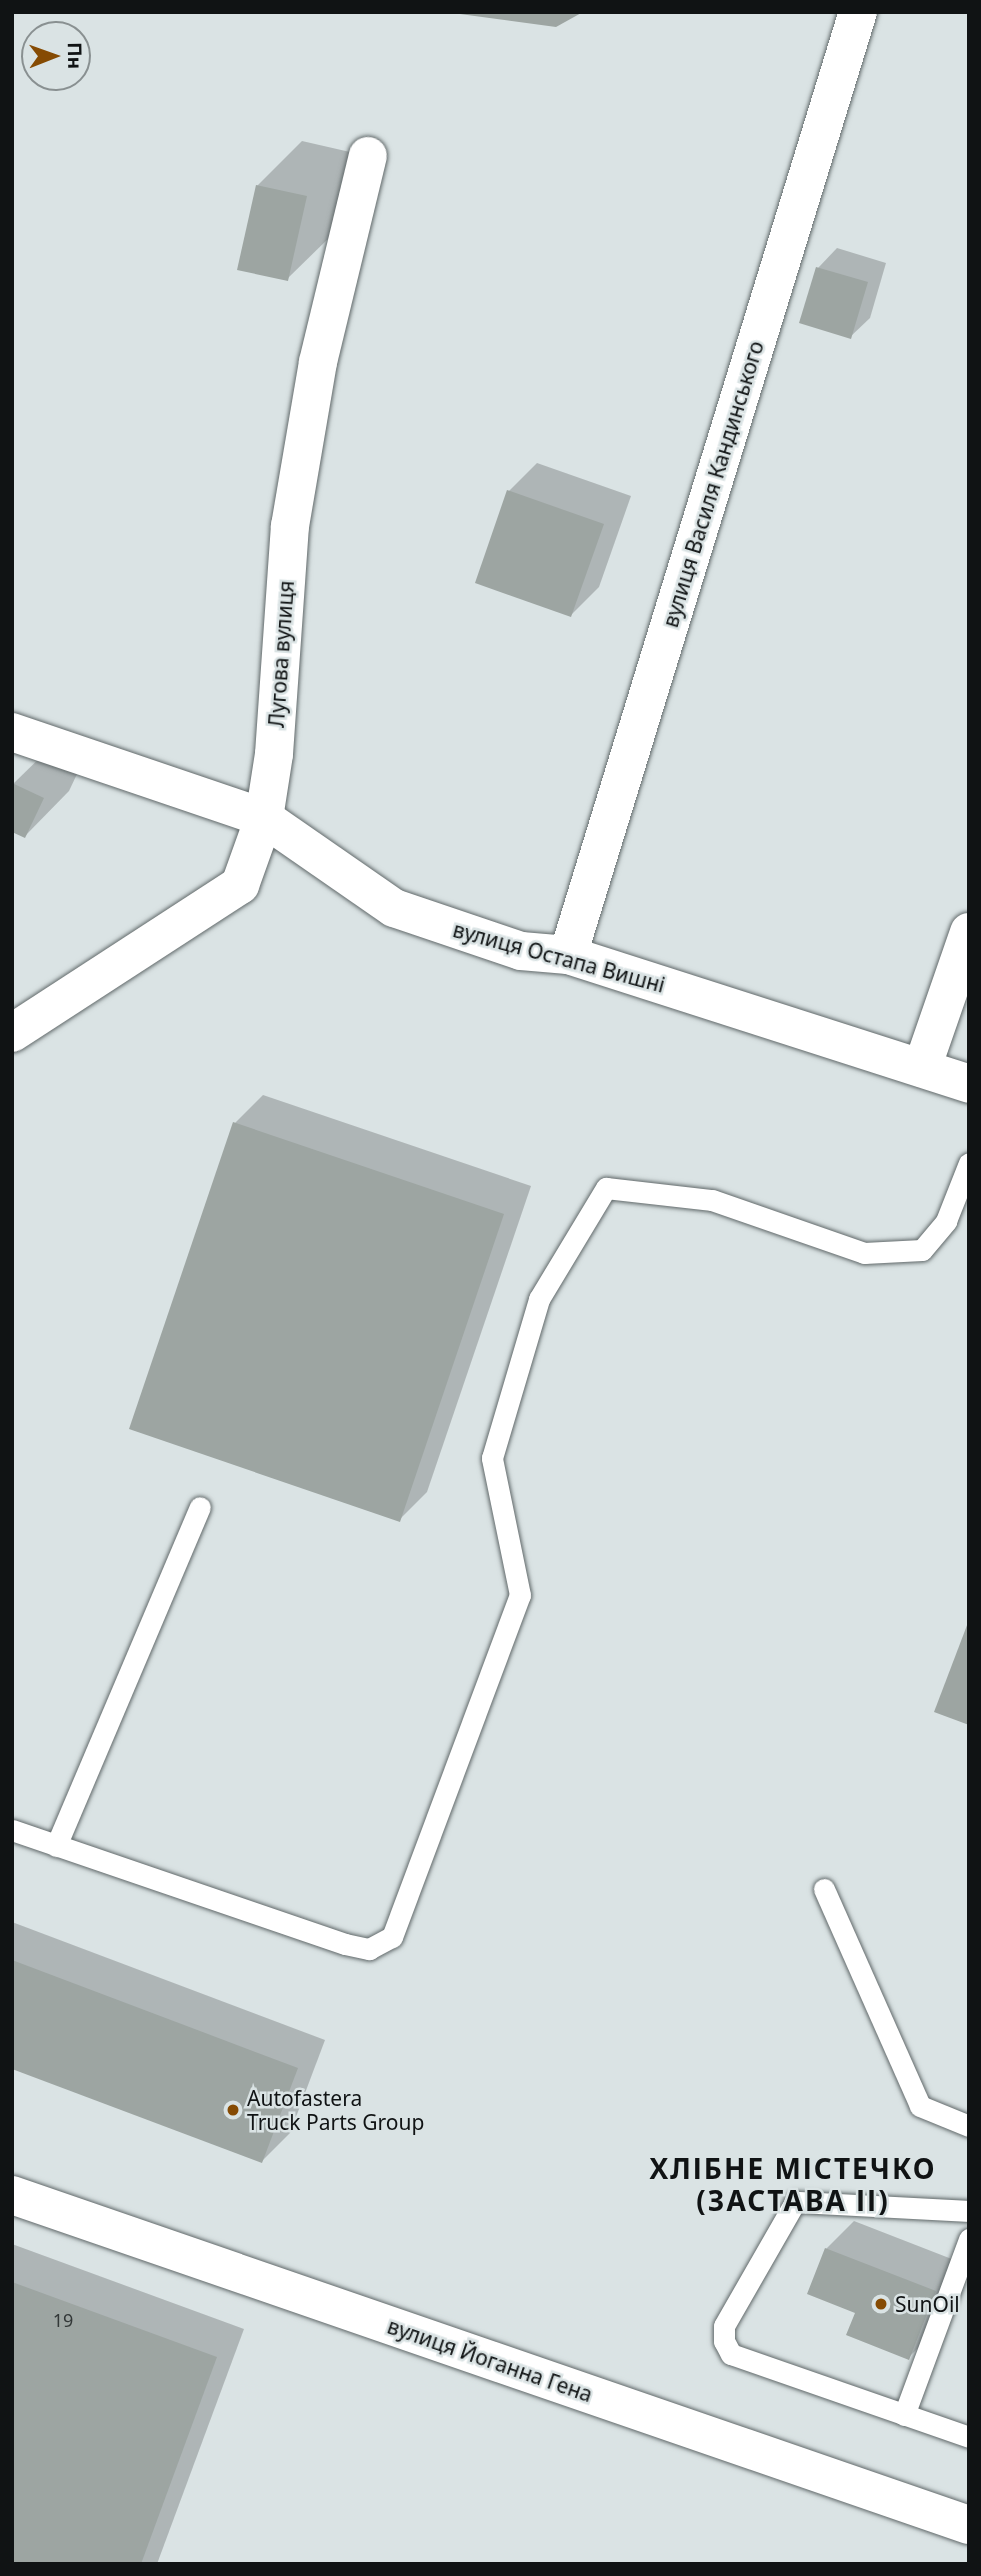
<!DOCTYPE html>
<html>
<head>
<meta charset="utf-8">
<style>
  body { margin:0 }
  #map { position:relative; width:981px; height:2576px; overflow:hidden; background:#dae3e4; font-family:"Noto Sans",sans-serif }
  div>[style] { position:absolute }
  .shadow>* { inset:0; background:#0003 }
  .building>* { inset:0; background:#9da5a2 }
  .roads { filter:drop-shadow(0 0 2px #61696a) drop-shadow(0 0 2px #61696a) }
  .service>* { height:21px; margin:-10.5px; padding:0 10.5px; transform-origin:10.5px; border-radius:10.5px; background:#fff }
  .minor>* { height:38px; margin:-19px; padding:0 19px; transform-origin:19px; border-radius:19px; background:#fff }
  .dots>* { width:19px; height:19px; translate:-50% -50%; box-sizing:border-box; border:4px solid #dae3e4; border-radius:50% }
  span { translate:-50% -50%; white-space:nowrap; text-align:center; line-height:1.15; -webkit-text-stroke:5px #dae3e4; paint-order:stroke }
  .number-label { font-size:18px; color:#333838 }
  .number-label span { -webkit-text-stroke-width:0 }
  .street-label { font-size:21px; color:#101314 }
  .poi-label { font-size:21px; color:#101314 }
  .left { translate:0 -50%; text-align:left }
  .district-label { font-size:28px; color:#101314; font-weight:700; letter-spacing:2px }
  .frame { position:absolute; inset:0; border:14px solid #101314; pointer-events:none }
  .north { position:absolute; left:21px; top:21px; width:70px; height:70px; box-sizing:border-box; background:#dae3e4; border:2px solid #899091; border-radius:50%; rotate:89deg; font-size:19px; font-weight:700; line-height:28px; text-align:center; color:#101314 }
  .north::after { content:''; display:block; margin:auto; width:24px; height:32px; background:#864b03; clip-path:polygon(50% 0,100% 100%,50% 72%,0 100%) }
</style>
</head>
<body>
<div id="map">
  <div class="shadow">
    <i style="clip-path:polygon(302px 141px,350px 152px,332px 235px,287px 279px,257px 186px)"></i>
    <i style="clip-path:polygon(837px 248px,886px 263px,870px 318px,850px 337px,818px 268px)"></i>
    <i style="clip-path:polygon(537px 463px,631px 496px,599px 587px,571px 615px,509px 491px)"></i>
    <i style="clip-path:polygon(58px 740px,87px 753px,69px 791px,25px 836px,13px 784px)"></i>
    <i style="clip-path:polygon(263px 1095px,531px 1186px,427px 1492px,399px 1520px,235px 1123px)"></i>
    <i style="clip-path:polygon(12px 1922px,325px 2040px,290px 2133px,262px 2161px,12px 2067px)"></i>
    <i style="clip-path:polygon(854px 2221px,962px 2263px,936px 2330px,908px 2358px,857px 2312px,826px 2249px)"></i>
    <i style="clip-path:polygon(12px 2244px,244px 2329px,157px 2564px,12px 2564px)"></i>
  </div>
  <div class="building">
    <i style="clip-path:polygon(445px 12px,583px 12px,556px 27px)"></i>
    <i style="clip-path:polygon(256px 185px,307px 196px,288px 281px,237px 270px)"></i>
    <i style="clip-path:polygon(816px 267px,868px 282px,851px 339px,799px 323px)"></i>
    <i style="clip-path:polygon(507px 490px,604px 524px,571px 617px,475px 583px)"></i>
    <i style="clip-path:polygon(12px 783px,44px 798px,25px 838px,12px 832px)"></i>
    <i style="clip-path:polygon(233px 1122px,504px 1214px,400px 1522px,129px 1429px)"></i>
    <i style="clip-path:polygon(969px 1620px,969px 1725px,934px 1712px)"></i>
    <i style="clip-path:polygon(12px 1960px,298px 2068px,262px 2163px,12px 2069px)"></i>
    <i style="clip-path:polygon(825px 2248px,936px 2291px,909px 2360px,846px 2335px,855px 2313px,807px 2294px)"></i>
    <i style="clip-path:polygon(12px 2282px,217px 2357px,141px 2564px,12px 2564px)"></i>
  </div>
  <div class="roads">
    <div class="service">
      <i style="left:12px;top:1830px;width:352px;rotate:18.9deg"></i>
      <i style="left:345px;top:1944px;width:25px;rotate:12deg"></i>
      <i style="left:369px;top:1949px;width:26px;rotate:-28deg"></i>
      <i style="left:392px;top:1937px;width:365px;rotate:-69.5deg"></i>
      <i style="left:520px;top:1595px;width:140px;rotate:-101.6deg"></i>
      <i style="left:492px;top:1458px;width:166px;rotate:-73.5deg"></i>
      <i style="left:539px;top:1299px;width:130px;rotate:-58.9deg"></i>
      <i style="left:606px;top:1188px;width:107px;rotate:6.5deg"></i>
      <i style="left:712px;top:1200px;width:161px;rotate:19.2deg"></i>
      <i style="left:864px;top:1253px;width:58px;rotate:-3deg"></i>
      <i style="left:922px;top:1250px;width:38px;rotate:-50deg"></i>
      <i style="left:946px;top:1221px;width:62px;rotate:-68.4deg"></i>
      <i style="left:56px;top:1846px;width:368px;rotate:-67deg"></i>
      <i style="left:824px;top:1889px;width:237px;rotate:66.1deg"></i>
      <i style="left:920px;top:2106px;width:53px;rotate:22.2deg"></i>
      <i style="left:969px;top:2211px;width:174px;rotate:-177deg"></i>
      <i style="left:795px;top:2202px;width:143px;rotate:119.8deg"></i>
      <i style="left:724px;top:2326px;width:15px;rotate:90deg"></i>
      <i style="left:724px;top:2341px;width:15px;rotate:62deg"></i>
      <i style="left:731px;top:2354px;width:252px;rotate:19.2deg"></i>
      <i style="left:904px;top:2415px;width:188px;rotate:-69.7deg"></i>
    </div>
    <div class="minor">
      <i style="left:12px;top:732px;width:266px;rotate:18.8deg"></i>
      <i style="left:264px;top:818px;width:158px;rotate:34.7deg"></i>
      <i style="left:394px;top:908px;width:134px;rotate:18.7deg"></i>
      <i style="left:521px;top:951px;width:47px;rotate:4.9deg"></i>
      <i style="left:568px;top:955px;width:421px;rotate:17.8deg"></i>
      <i style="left:568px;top:955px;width:987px;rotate:-72.91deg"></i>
      <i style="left:12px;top:1033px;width:272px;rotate:-33deg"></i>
      <i style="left:240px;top:885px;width:71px;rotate:-70.3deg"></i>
      <i style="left:264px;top:818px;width:65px;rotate:-81.1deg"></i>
      <i style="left:274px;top:754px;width:229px;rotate:-86deg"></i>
      <i style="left:290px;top:526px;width:166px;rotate:-80.3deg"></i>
      <i style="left:318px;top:362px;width:212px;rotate:-76.4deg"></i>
      <i style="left:922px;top:1068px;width:144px;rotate:-70.9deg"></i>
      <i style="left:12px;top:2195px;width:1012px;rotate:19.03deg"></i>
    </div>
  </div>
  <div class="dots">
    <i style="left:233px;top:2110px;background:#864b03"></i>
    <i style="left:881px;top:2304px;background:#864b03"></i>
  </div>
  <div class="number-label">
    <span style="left:63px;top:2320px">19</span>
  </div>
  <div class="street-label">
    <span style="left:713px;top:484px;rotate:-73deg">вулиця Василя Кандинського</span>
    <span style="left:281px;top:654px;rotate:-86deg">Лугова вулиця</span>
    <span style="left:559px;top:957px;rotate:15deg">вулиця Остапа Вишні</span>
    <span style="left:490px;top:2360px;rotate:19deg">вулиця Йоганна Гена</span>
  </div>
  <div class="poi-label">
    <span class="left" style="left:247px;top:2110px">Autofastera<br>Truck Parts Group</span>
    <span class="left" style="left:895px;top:2304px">SunOil</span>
  </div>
  <div class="district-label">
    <span style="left:793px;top:2184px">ХЛІБНЕ МІСТЕЧКО<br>(ЗАСТАВА ІІ)</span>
  </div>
  <div class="frame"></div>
  <div class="north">Пн</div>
</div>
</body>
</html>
